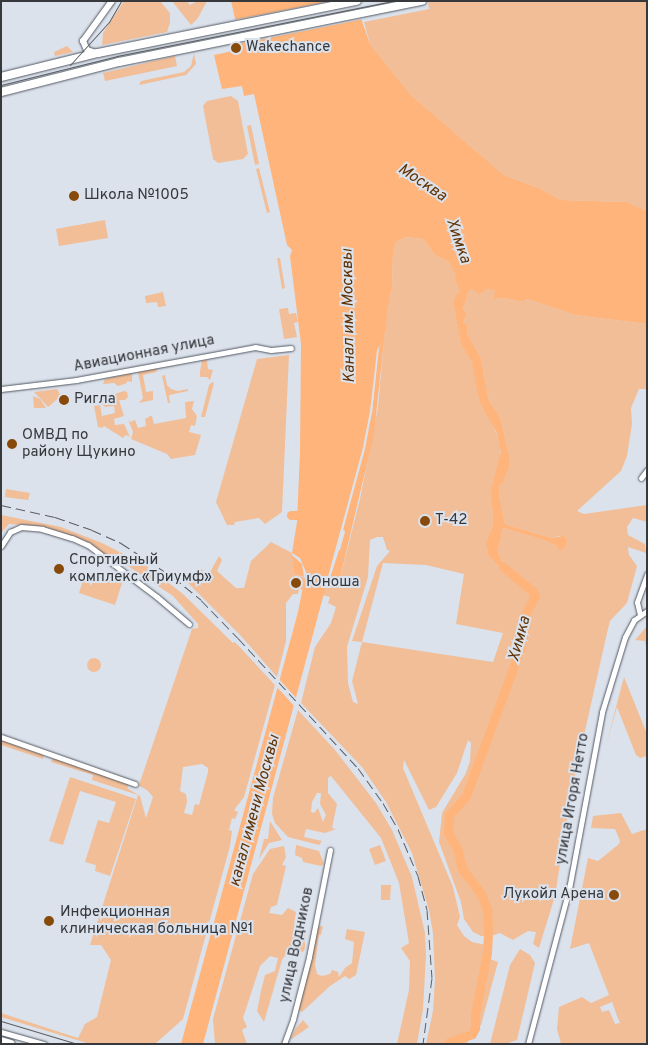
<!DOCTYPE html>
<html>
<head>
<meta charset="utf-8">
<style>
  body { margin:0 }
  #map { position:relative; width:648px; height:1045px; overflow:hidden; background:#dbe2ec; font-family:Overpass,sans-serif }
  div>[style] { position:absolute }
  .green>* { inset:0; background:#f1be98 }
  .round { border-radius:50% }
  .water>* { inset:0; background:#feb47b }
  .pier>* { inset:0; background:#dbe2ec }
  .river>* { height:9px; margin:-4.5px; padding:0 4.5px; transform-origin:4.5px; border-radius:4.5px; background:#feb47b }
  .roads { filter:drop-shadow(0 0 1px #535861) drop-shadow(0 0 1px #535861) }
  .minor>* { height:5px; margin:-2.5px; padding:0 2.5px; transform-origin:2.5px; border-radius:2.5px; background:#fff }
  .tertiary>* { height:6px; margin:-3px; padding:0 3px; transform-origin:3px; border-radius:3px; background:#fff }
  .secondary>* { height:8px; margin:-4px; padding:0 4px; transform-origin:4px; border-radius:4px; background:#fff }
  .tram>* { height:1px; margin:-0.5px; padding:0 0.5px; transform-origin:0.5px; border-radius:0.5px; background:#5a5e63 }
  .rail>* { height:1px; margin-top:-0.5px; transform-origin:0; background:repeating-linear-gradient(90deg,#5a5e63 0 10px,transparent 0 15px) }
  .dots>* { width:14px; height:14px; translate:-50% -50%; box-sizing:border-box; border:2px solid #dbe2ec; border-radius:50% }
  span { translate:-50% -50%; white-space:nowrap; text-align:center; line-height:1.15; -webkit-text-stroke:4px #dbe2ec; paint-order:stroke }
  .poi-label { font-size:15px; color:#36383c }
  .left { translate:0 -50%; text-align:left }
  .right { translate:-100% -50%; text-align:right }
  .street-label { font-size:15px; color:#36383c }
  .water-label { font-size:16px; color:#613203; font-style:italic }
  .frame { position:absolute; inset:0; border:2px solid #36383c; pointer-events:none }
</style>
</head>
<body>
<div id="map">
  <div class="green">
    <i style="clip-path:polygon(124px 1px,160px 1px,170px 13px,170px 23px,167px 32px,102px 45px,103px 33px)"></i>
    <i style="clip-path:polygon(172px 1px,187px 1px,190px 5px,198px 1px,207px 1px,198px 18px,191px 25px)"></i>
    <i style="clip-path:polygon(428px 1px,647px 1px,647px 211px,627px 202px,561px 200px,539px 188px,504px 175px,411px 95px,370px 44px,364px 22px,429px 9px)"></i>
    <i style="clip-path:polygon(67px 46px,73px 52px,55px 56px,54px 52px)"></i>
    <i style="clip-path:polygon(194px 53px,196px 64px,186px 75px,139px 85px,141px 81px,184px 72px,191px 66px)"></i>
    <i style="clip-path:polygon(175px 56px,177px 66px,105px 81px,103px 73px)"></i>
    <i style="clip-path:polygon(231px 96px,238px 101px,248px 154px,243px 159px,218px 163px,213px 159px,203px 106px,207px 101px)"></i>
    <i style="clip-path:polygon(251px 125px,259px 164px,255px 165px,247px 126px)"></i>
    <i style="clip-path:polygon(259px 168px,270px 212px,267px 213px,256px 169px)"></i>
    <i style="clip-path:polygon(105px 220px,108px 238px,59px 246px,56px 229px)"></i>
    <i style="clip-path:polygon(evenodd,406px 237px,423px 239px,436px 256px,449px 262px,457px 276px,460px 293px,455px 295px,453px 303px,461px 343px,474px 367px,479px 401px,492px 421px,501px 447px,500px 460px,490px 494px,493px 514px,492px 532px,487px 541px,488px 555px,499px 567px,510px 575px,510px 568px,502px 562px,498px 551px,503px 528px,543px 540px,555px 545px,560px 550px,566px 546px,560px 536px,552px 538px,505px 524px,499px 493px,500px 485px,503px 483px,507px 473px,509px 454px,500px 416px,489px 401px,481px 358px,467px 333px,468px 325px,463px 323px,467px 314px,463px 309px,469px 291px,472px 289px,479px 293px,488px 289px,495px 291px,495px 299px,503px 298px,523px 302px,527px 299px,575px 315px,647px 324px,647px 389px,639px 389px,631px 408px,632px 424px,627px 456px,621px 471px,577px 511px,584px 514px,647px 505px,647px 522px,633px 518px,627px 527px,628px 535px,645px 544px,646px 553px,628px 547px,629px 555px,637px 566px,627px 603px,610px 621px,607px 633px,572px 789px,555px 896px,539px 948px,533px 944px,536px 932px,528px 931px,513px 940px,500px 933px,491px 936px,481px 936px,473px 932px,464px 919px,461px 902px,439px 842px,442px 813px,466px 773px,470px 761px,471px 743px,468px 740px,457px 773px,436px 807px,429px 810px,404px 760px,403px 768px,453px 887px,460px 917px,457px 925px,464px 936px,472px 942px,486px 945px,489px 948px,487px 958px,498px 962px,481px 1025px,466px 1044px,426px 1044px,433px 1011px,435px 979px,433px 933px,429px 910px,412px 853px,386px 802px,362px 767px,301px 703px,315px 647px,331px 623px,336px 607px,328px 603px,330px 597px,322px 595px,326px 584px,339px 582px,360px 499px,378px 407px,386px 318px,392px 288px,393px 253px,396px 242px,406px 237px,377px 537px,383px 537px,387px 550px,390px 551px,377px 566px,352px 641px,362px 642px,352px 681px,358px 704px,353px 702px,348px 683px,347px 647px,368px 577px,370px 540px,377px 537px,406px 237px,383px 563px,426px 565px,464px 574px,456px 624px,503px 633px,493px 662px,362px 642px,383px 563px)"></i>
    <i style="clip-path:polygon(277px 258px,280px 258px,285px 288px,282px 289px)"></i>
    <i style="clip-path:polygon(163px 292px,166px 306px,158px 307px,157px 302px,146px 303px,145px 296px)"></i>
    <i style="clip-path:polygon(288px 308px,289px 314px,296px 313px,298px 322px,294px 323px,297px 337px,284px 339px,279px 309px)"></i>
    <i style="clip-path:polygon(289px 355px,282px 512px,265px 524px,259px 518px,235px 522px,234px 525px,227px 525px,216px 502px,257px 359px)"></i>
    <i style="clip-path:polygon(207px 360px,208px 369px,213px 370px,210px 380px,207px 377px,200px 377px,200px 371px,202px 361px)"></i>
    <i style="clip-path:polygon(158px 368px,156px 372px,143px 375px,146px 392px,153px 391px,153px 400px,139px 403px,143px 398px,138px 372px)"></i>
    <i style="clip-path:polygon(132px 373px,132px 382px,127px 381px,127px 383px,118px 386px,114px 383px,103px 384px,105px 379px)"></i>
    <i style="clip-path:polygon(165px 375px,167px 385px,171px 389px,178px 391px,188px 389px,188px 391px,169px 395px,170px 403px,168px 403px,162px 376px)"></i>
    <i style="clip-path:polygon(212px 382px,214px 383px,205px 417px,201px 417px,209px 385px)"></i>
    <i style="clip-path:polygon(57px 389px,61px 396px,48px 407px,34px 392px)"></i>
    <i style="clip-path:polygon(124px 391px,127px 392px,128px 397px,125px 400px,119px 400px,124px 416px,114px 419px,115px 425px,124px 424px,130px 437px,126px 435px,123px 438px,104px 426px,102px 428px,98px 427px,94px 406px,100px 405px,102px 416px,115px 413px,114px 406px,105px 407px,102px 404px,112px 402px,112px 395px)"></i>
    <i style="clip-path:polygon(33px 396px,40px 399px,46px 408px,34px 408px)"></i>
    <i style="clip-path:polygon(194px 401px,192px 409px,197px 416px,195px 426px,191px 425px,189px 432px,201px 435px,195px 455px,171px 459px,167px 454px,131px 439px,133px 432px,128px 419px,130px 422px,135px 420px,138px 428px,146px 426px,145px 419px,150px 416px,152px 416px,154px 424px,186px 418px,185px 402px)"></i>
    <i style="clip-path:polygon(6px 489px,30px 493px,28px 500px,5px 497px)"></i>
    <i style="clip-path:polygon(evenodd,1px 515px,61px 527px,102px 543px,145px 565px,183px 594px,233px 643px,235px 642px,275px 685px,244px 797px,234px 810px,238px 812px,235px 819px,232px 818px,229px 830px,232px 831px,230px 846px,183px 1019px,155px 1044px,90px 1044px,1px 1017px,1px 1013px,78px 1038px,85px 1024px,97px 1017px,111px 960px,101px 945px,90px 945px,138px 795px,92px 780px,93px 775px,51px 762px,53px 758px,129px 784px,127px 788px,140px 796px,146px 818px,153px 797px,147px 790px,139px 786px,140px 782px,192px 629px,198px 628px,198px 624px,173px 596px,122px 562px,116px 561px,81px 540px,37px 526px,9px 524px,1px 533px,1px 515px,202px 764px,208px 768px,208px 772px,199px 805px,195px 804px,192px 815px,184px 813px,187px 802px,186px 794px,180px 791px,183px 767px,202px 764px)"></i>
    <i style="clip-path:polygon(271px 542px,292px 553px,294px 574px,305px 578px,303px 590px,299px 589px,298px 594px,293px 594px,286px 603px,286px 641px,277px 677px,241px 636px,187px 582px,201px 569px,209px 574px,219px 556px,222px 560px,217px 571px,236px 588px,244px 588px,251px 561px)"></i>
    <i style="clip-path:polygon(86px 571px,122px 583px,115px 605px,79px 593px)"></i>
    <i style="clip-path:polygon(647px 626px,647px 654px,645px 641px,635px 640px)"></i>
    <i class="round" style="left:87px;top:658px;width:14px;height:14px"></i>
    <i style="clip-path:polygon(624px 677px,647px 734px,647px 756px,640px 758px,636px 755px,617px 707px,605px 749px)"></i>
    <i style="clip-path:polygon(evenodd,298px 710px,335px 750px,376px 803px,392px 830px,412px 877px,425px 933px,426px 955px,423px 1009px,417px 1044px,397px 1044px,409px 990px,410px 961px,401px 948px,409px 943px,399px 883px,381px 838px,331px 776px,328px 778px,328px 793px,337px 804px,332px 828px,336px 829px,325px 833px,306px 829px,304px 837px,322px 841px,319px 845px,288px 837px,275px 823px,272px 814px,273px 798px,298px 710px,317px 793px,321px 793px,320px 804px,326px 815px,323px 822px,318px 808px,314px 813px,311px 812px,312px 802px,317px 793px)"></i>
    <i style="clip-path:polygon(1px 740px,44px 755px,43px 759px,1px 745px)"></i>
    <i style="clip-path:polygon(70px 777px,136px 799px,110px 876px,95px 871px,96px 865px,85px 862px,98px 820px,109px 823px,116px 802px,80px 791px,63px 845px,49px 841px)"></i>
    <i style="clip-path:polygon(evenodd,621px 813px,632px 834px,647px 829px,647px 1044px,561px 1044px,557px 1029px,559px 1007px,582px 997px,591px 1003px,609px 995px,589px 943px,570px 949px,588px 858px,598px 861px,619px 844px,620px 841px,615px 829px,591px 828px,593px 816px,621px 813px,612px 1002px,617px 1016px,620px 1023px,615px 1024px,609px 1010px,602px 1012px,600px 1007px,612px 1002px)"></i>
    <i style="clip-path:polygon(270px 821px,282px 840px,269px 843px,259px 859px,264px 839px,268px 839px)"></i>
    <i style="clip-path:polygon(296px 845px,319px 851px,324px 864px,321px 866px,303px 862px,302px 858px,295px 855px)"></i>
    <i style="clip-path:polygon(380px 845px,386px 861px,375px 865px,369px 849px)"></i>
    <i style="clip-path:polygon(284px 846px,286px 857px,282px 865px,286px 866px,277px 905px,271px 907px,269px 913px,282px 915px,288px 908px,296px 912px,294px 924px,297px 928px,305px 929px,305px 948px,303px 952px,289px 950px,282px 960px,264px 1022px,257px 1011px,261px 991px,265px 975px,275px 971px,278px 958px,270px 956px,260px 966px,243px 1018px,247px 1027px,242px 1030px,247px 1044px,215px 1044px,213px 1019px,253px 874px,270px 849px)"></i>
    <i style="clip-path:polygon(381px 885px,391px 885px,390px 900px,381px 900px)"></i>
    <i style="clip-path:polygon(323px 926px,321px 935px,319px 935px,315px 965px,317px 974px,322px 976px,330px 974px,332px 970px,338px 972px,339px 977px,345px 968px,352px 963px,354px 942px,345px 939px,347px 929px,365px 932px,356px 975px,349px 979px,345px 976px,330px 986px,302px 1012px,299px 1010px,298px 1005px,317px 927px)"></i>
    <i style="clip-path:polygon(520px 949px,530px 955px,535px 963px,517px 1040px,508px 1043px,490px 1044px,510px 965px)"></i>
    <i style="clip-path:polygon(303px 1020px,309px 1027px,290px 1040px,296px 1028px)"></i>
  </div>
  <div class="water">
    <i style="clip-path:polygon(231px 1px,355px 1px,370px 44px,411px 95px,504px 175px,539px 188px,561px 200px,627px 202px,647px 211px,647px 324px,575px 315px,527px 299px,523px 302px,503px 298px,494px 299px,495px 291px,488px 289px,479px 294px,472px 289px,469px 291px,463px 309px,467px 314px,463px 323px,468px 325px,467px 333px,481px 358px,489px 401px,500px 416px,509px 454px,509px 468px,503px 483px,500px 485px,499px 493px,505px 524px,552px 538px,564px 536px,567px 541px,566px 546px,560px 551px,555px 545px,543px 540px,503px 528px,498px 551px,502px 562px,510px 568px,511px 575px,499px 567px,488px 555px,487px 548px,486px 543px,492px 529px,493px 514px,490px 494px,501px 451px,496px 431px,479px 401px,472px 363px,461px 344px,453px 303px,455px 295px,460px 292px,455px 278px,456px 276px,449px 262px,436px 256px,423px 239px,406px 237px,396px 242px,393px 253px,392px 288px,387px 313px,374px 434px,339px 582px,328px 584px,345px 532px,343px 530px,372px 412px,379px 345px,370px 412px,363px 448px,203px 1044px,181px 1044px,298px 612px,306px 572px,300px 558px,292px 553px,297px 522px,300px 452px,301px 344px,290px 256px,292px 250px,287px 245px,254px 94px,244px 96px,242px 86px,222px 89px,214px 55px,242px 49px)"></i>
    <i style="clip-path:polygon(292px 555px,302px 564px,304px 577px,294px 574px)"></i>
  </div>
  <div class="pier">
    <i style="clip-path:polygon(330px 1px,358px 1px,364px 19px,239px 44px,233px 20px)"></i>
    <i style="clip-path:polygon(382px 343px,379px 348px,372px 412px,365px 449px,343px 530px,345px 531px,340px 550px,338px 550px,328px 584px,326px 584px,363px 448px,370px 412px,377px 350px)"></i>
    <i style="clip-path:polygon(278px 678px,297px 699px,295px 707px,276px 686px)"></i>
  </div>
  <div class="river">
    <i style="left:291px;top:515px;width:17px"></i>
    <i style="left:449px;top:1042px;width:24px;rotate:-19deg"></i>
    <i style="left:472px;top:1034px;width:7px;rotate:-63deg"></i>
    <i style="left:475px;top:1028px;width:14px;rotate:-90deg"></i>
    <i style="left:475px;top:1014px;width:62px;rotate:-78.9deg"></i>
    <i style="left:487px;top:953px;width:21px;rotate:-87deg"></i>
    <i style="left:488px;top:932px;width:23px;rotate:-92deg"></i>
    <i style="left:487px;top:909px;width:16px;rotate:-112deg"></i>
    <i style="left:481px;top:894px;width:31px;rotate:-127deg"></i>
    <i style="left:462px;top:869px;width:22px;rotate:-103deg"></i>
    <i style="left:457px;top:848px;width:17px;rotate:-121deg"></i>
    <i style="left:448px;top:833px;width:18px;rotate:-87deg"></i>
    <i style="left:449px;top:815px;width:25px;rotate:-48deg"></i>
    <i style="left:466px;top:796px;width:157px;rotate:-69.8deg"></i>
    <i style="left:520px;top:649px;width:17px;rotate:-77deg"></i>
    <i style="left:524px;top:632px;width:10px;rotate:-107deg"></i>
    <i style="left:521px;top:622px;width:30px;rotate:-62deg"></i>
    <i style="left:535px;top:596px;width:6px;rotate:-121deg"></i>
    <i style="left:532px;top:591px;width:38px;rotate:-140deg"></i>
  </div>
  <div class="roads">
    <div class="minor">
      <i style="left:1px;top:389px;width:76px;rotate:-6.8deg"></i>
      <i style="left:76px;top:380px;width:182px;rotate:-10.4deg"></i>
      <i style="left:255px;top:347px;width:16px;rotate:11deg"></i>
      <i style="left:271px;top:350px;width:20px;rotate:-6deg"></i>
      <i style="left:641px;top:478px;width:10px;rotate:-53deg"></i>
      <i style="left:1px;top:546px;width:17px;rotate:-57deg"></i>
      <i style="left:10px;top:532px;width:12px;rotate:-24deg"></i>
      <i style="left:21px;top:527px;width:21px;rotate:5deg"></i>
      <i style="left:42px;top:529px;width:31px;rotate:17deg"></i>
      <i style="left:72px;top:538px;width:17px;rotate:24deg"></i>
      <i style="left:88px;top:545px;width:86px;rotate:37deg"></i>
      <i style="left:157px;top:597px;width:42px;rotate:40.2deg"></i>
      <i style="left:640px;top:615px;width:13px;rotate:-103deg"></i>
      <i style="left:637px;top:602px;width:30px;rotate:-70deg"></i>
      <i style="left:1px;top:737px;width:142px;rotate:19.3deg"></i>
      <i style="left:1px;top:1032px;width:45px;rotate:15.6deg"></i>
      <i style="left:284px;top:1044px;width:27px;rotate:-70deg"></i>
      <i style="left:293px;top:1019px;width:64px;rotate:-75.5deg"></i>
      <i style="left:309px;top:957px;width:109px;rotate:-78.9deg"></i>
      <i style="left:528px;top:1044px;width:160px;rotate:-75.2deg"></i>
      <i style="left:569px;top:889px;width:180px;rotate:-79.4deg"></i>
      <i style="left:602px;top:712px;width:78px;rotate:-73deg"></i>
      <i style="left:625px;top:637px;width:19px;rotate:-62deg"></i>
      <i style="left:634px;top:620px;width:16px;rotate:-35deg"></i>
    </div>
    <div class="tertiary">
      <i style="left:96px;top:53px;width:9px;rotate:-162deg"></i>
      <i style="left:87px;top:50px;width:10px;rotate:-114deg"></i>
      <i style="left:83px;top:41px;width:49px;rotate:-54.1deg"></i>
    </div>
    <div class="secondary">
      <i style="left:1px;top:77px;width:100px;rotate:-13.9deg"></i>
      <i style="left:98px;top:53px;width:264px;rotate:-11.4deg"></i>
      <i style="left:1px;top:92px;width:122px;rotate:-14.3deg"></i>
      <i style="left:119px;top:62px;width:309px;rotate:-11.4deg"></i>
      <i style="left:1px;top:1041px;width:10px;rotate:17deg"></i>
    </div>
  </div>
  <div class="tram">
    <i style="left:70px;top:65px;width:58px;rotate:-47.8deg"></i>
    <i style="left:109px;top:22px;width:24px;rotate:-60deg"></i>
    <i style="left:1px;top:85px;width:120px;rotate:-14deg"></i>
    <i style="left:117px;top:56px;width:280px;rotate:-11.3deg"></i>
    <i style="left:1px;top:1021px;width:79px;rotate:16.8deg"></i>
  </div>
  <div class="rail">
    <i style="left:1px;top:505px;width:55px;rotate:12.5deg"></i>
    <i style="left:55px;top:517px;width:39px;rotate:19deg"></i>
    <i style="left:92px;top:530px;width:32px;rotate:24deg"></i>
    <i style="left:121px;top:543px;width:62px;rotate:33.2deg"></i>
    <i style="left:173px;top:577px;width:36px;rotate:39deg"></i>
    <i style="left:201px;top:600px;width:53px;rotate:45.8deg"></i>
    <i style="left:238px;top:638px;width:177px;rotate:47.3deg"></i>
    <i style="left:358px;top:768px;width:43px;rotate:54.5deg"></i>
    <i style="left:383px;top:803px;width:30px;rotate:60deg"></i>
    <i style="left:398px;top:829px;width:51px;rotate:66.9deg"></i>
    <i style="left:418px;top:876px;width:35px;rotate:75deg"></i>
    <i style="left:427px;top:910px;width:68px;rotate:85.8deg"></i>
    <i style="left:432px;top:978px;width:67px;rotate:97.8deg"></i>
  </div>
  <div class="dots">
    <i style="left:236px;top:48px;background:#884a0b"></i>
    <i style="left:74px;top:196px;background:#884a0b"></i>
    <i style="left:64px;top:400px;background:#884a0b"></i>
    <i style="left:12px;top:444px;background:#884a0b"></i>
    <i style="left:425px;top:521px;background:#884a0b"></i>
    <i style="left:59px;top:569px;background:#884a0b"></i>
    <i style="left:296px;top:583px;background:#884a0b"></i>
    <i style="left:614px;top:895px;background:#884a0b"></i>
    <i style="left:49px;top:921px;background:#884a0b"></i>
  </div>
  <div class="poi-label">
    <span class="left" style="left:246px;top:48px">Wakechance</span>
    <span class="left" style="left:84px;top:196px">Школа №1005</span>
    <span class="left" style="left:74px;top:400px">Ригла</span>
    <span class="left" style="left:22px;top:444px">ОМВД по<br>району Щукино</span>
    <span class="left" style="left:435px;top:521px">Т-42</span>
    <span class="left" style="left:69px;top:569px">Спортивный<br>комплекс «Триумф»</span>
    <span class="left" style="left:306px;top:583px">Юноша</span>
    <span class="right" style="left:604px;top:895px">Лукойл Арена</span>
    <span class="left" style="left:60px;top:921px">Инфекционная<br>клиническая больница №1</span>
  </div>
  <div class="street-label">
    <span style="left:144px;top:354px;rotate:-11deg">Авиационная улица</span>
    <span style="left:573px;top:799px;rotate:-80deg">улица Игоря Нетто</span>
    <span style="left:297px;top:945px;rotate:-78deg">улица Водников</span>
  </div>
  <div class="water-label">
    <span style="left:422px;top:183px;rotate:34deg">Москва</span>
    <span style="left:458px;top:241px;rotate:71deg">Химка</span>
    <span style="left:349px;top:316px;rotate:-91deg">Канал им. Москвы</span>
    <span style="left:520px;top:639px;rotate:-75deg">Химка</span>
    <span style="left:255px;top:811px;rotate:-75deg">канал имени Москвы</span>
  </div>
  <div class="frame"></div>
</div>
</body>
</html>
